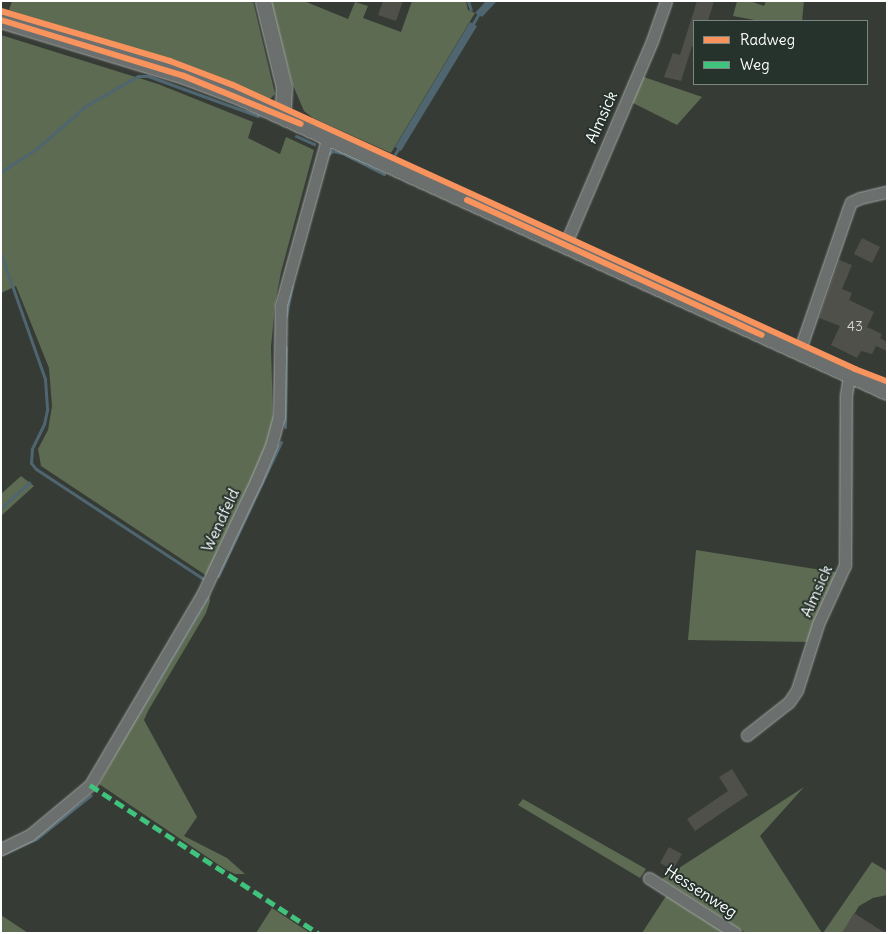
<!DOCTYPE html>
<html>
<head>
<meta charset="utf-8">
<style>
  body { margin:0 }
  #map { position:relative; width:888px; height:934px; overflow:hidden; background:#363b36; font-family:Delius,sans-serif }
  div>[style] { position:absolute }
  .green>* { inset:0; background:#5c6b51 }
  .water>* { inset:0; background:#4f6670 }
  .stream>* { height:3px; margin:-1.5px; padding:0 1.5px; transform-origin:1.5px; border-radius:1.5px; background:#4f6670 }
  .building>* { inset:0; background:#4f504a }
  .roads { filter:drop-shadow(0 0 1px #a5a7a5) drop-shadow(0 0 1px #a5a7a5) }
  .street>* { height:11px; margin:-5.5px; padding:0 5.5px; transform-origin:5.5px; border-radius:5.5px; background:#6b6f6d }
  .secondary>* { height:15px; margin:-7.5px; padding:0 7.5px; transform-origin:7.5px; border-radius:7.5px; background:#6b6f6d }
  .quiet>* { height:5px; margin-top:-2.5px; transform-origin:0; background:repeating-linear-gradient(90deg,#40c37c 0 10px,transparent 0 15px) }
  .cycleway>* { height:6px; margin:-3px; padding:0 3px; transform-origin:3px; border-radius:3px; background:#f8935d }
  span { translate:-50% -50%; white-space:nowrap; text-align:center; line-height:1.15; -webkit-text-stroke:4px #26332d; paint-order:stroke }
  .number-label { font-size:14px; color:#d3d3d2 }
  .number-label span { -webkit-text-stroke-width:0 }
  .street-label { font-size:16px; color:#fff }
  .frame { position:absolute; inset:0; border:2px solid #fff; pointer-events:none }
  .legend { position:absolute; left:693px; top:20px; width:175px; height:65px; box-sizing:border-box; background:#26332d; border:1px solid #7d8581; margin:0; padding:6px 9px; list-style:none; font-size:15px; color:#fff }
  .legend li { display:flex; align-items:center; gap:10px; height:25px }
  .legend b { width:25px; border:1px solid #7d8581 }
</style>
</head>
<body>
<div id="map">
  <div class="green">
    <i style="clip-path:polygon(12px 1px,253px 1px,275px 94px,270px 99px,180px 62px,9px 10px)"></i>
    <i style="clip-path:polygon(271px 1px,304px 1px,348px 19px,355px 2px,368px 6px,363px 18px,401px 32px,412px 1px,466px 1px,468px 10px,475px 13px,391px 153px,313px 118px,304px 111px,292px 83px)"></i>
    <i style="clip-path:polygon(737px 1px,750px 1px,764px 6px,766px 1px,804px 1px,802px 21px,760px 21px,733px 16px)"></i>
    <i style="clip-path:polygon(1px 35px,158px 84px,253px 122px,248px 138px,280px 154px,286px 137px,314px 150px,281px 272px,275px 304px,271px 347px,273px 419px,264px 453px,207px 576px,41px 466px,38px 449px,48px 430px,52px 406px,49px 368px,16px 286px,1px 293px)"></i>
    <i style="clip-path:polygon(641px 76px,702px 97px,677px 125px,629px 101px)"></i>
    <i style="clip-path:polygon(21px 476px,34px 486px,1px 516px,1px 494px)"></i>
    <i style="clip-path:polygon(696px 550px,840px 573px,809px 642px,688px 640px)"></i>
    <i style="clip-path:polygon(209px 595px,210px 601px,206px 613px,148px 711px,144px 720px,197px 817px,184px 836px,227px 858px,245px 874px,235px 874px,225px 869px,99px 784px,204px 597px)"></i>
    <i style="clip-path:polygon(804px 787px,760px 836px,822px 933px,746px 933px,662px 879px)"></i>
    <i style="clip-path:polygon(523px 799px,646px 869px,640px 878px,518px 805px)"></i>
    <i style="clip-path:polygon(872px 862px,887px 871px,887px 895px,873px 898px,859px 906px,843px 933px,823px 933px)"></i>
    <i style="clip-path:polygon(666px 896px,725px 933px,642px 933px)"></i>
    <i style="clip-path:polygon(272px 908px,310px 933px,256px 933px)"></i>
    <i style="clip-path:polygon(1px 915px,28px 933px,1px 933px)"></i>
  </div>
  <div class="water">
    <i style="clip-path:polygon(486px 1px,497px 1px,482px 17px,475px 13px)"></i>
    <i style="clip-path:polygon(470px 22px,477px 26px,401px 151px,395px 147px)"></i>
  </div>
  <div class="stream">
    <i style="left:468px;top:1px;width:9px;rotate:72deg"></i>
    <i style="left:471px;top:27px;width:16px;rotate:-60deg"></i>
    <i style="left:296px;top:136px;width:20px;rotate:24deg"></i>
    <i style="left:395px;top:154px;width:9px;rotate:-58deg"></i>
    <i style="left:327px;top:155px;width:7px;rotate:-34deg"></i>
    <i style="left:333px;top:151px;width:9px;rotate:13deg"></i>
    <i style="left:342px;top:153px;width:47px;rotate:26.6deg"></i>
    <i style="left:1px;top:172px;width:47px;rotate:-33.7deg"></i>
    <i style="left:40px;top:146px;width:62px;rotate:-41.1deg"></i>
    <i style="left:87px;top:105px;width:59px;rotate:-29.6deg"></i>
    <i style="left:138px;top:76px;width:10px"></i>
    <i style="left:148px;top:76px;width:117px;rotate:20deg"></i>
    <i style="left:1px;top:254px;width:133px;rotate:70.6deg"></i>
    <i style="left:45px;top:379px;width:31px;rotate:86deg"></i>
    <i style="left:47px;top:410px;width:14px;rotate:102deg"></i>
    <i style="left:44px;top:424px;width:28px;rotate:116deg"></i>
    <i style="left:32px;top:449px;width:14px;rotate:94deg"></i>
    <i style="left:31px;top:463px;width:8px;rotate:50deg"></i>
    <i style="left:36px;top:469px;width:199px;rotate:33.3deg"></i>
    <i style="left:286px;top:316px;width:31px;rotate:-79deg"></i>
    <i style="left:285px;top:427px;width:80px;rotate:-89.3deg"></i>
    <i style="left:1px;top:508px;width:38px;rotate:-42deg"></i>
    <i style="left:218px;top:576px;width:148px;rotate:-64.8deg"></i>
    <i style="left:138px;top:714px;width:135px;rotate:-59.3deg"></i>
    <i style="left:1px;top:855px;width:38px;rotate:-25deg"></i>
    <i style="left:36px;top:839px;width:70px;rotate:-38.7deg"></i>
  </div>
  <div class="building">
    <i style="clip-path:polygon(383px 1px,403px 1px,396px 21px,378px 15px)"></i>
    <i style="clip-path:polygon(697px 1px,714px 1px,708px 21px,694px 21px,694px 47px,692px 46px,681px 81px,664px 77px,673px 53px,680px 55px)"></i>
    <i style="clip-path:polygon(862px 238px,880px 247px,872px 263px,854px 254px)"></i>
    <i style="clip-path:polygon(839px 260px,852px 265px,842px 289px,852px 293px,849px 300px,874px 312px,867px 327px,882px 334px,880px 338px,887px 342px,887px 351px,876px 346px,872px 354px,861px 351px,857px 358px,831px 345px,840px 326px,819px 318px)"></i>
    <i style="clip-path:polygon(732px 769px,748px 795px,695px 831px,687px 819px,728px 791px,719px 777px)"></i>
    <i style="clip-path:polygon(669px 847px,682px 854px,673px 870px,660px 863px)"></i>
    <i style="clip-path:polygon(854px 913px,885px 933px,842px 933px)"></i>
  </div>
  <div class="roads">
    <div class="street">
      <i style="left:565px;top:245px;width:222px;rotate:-66.9deg"></i>
      <i style="left:652px;top:41px;width:42px;rotate:-70.7deg"></i>
      <i style="left:799px;top:352px;width:153px;rotate:-71deg"></i>
      <i style="left:849px;top:207px;width:5px;rotate:-68deg"></i>
      <i style="left:851px;top:202px;width:10px;rotate:-24deg"></i>
      <i style="left:860px;top:198px;width:28px;rotate:-13deg"></i>
      <i style="left:747px;top:735px;width:53px;rotate:-38.2deg"></i>
      <i style="left:789px;top:702px;width:14px;rotate:-56deg"></i>
      <i style="left:797px;top:690px;width:69px;rotate:-72.3deg"></i>
      <i style="left:818px;top:624px;width:65px;rotate:-65.4deg"></i>
      <i style="left:845px;top:565px;width:170px;rotate:-89.7deg"></i>
      <i style="left:846px;top:395px;width:12px;rotate:-81deg"></i>
      <i style="left:848px;top:383px;width:8px;rotate:-60deg"></i>
      <i style="left:1px;top:849px;width:32px;rotate:-26deg"></i>
      <i style="left:30px;top:835px;width:78px;rotate:-39.8deg"></i>
      <i style="left:90px;top:785px;width:223px;rotate:-59.5deg"></i>
      <i style="left:203px;top:593px;width:124px;rotate:-64.7deg"></i>
      <i style="left:256px;top:481px;width:38px;rotate:-67deg"></i>
      <i style="left:271px;top:446px;width:30px;rotate:-75deg"></i>
      <i style="left:279px;top:417px;width:112px;rotate:-89deg"></i>
      <i style="left:281px;top:305px;width:175px;rotate:-74.5deg"></i>
      <i style="left:649px;top:878px;width:102px;rotate:32.6deg"></i>
    </div>
    <div class="secondary">
      <i style="left:263px;top:1px;width:89px;rotate:76.3deg"></i>
      <i style="left:284px;top:87px;width:19px;rotate:93deg"></i>
      <i style="left:283px;top:106px;width:9px;rotate:103deg"></i>
      <i style="left:1px;top:20px;width:191px;rotate:17deg"></i>
      <i style="left:184px;top:76px;width:57px;rotate:20.7deg"></i>
      <i style="left:237px;top:96px;width:714px;rotate:24.48deg"></i>
    </div>
  </div>
  <div class="quiet">
    <i style="left:90px;top:785px;width:272px;rotate:33deg"></i>
  </div>
  <div class="cycleway">
    <i style="left:1px;top:11px;width:176px;rotate:16.5deg"></i>
    <i style="left:170px;top:61px;width:67px;rotate:20.9deg"></i>
    <i style="left:233px;top:85px;width:684px;rotate:24.54deg"></i>
    <i style="left:855px;top:369px;width:34px;rotate:21deg"></i>
    <i style="left:1px;top:20px;width:191px;rotate:17deg"></i>
    <i style="left:184px;top:76px;width:126px;rotate:22.3deg"></i>
    <i style="left:467px;top:200px;width:324px;rotate:24.6deg"></i>
  </div>
  <div class="number-label">
    <span style="left:855px;top:326px">43</span>
  </div>
  <div class="street-label">
    <span style="left:601px;top:117px;rotate:-66deg">Almsick</span>
    <span style="left:220px;top:520px;rotate:-65deg">Wendfeld</span>
    <span style="left:816px;top:591px;rotate:-66deg">Almsick</span>
    <span style="left:701px;top:891px;rotate:33deg">Hessenweg</span>
  </div>
  <div class="frame"></div>
  <ul class="legend">
  <li><b style="height:6px;background:#f8935d"></b>Radweg</li>
  <li><b style="height:6px;background:#40c37c"></b>Weg</li>
  </ul>
</div>
</body>
</html>
